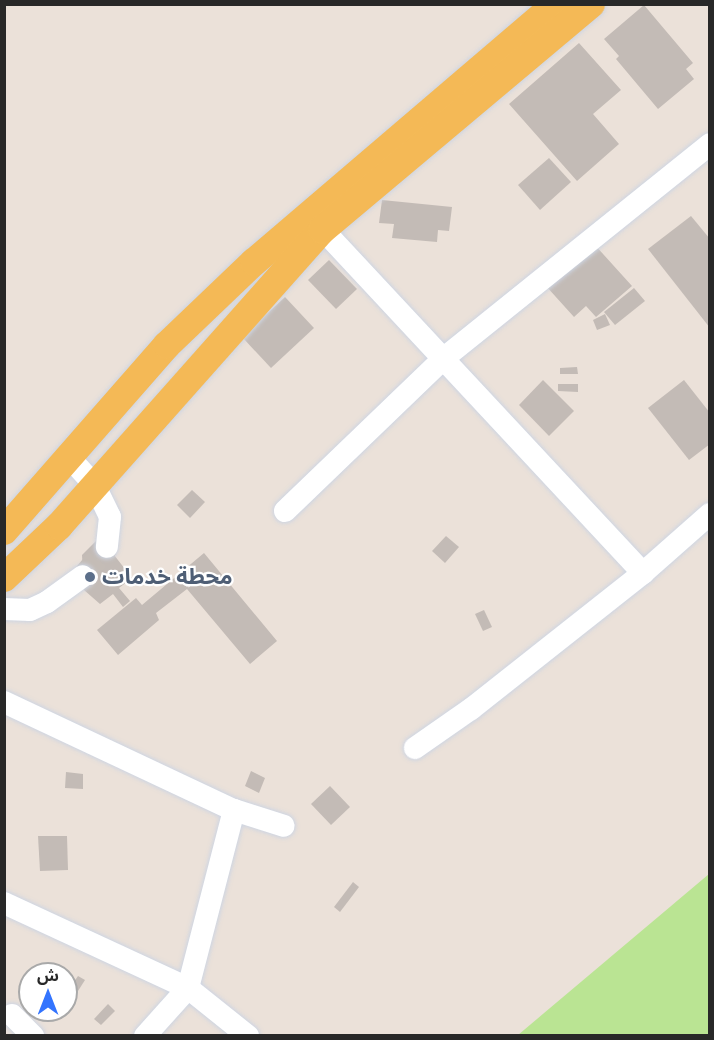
<!DOCTYPE html>
<html>
<head>
<meta charset="utf-8">
<style>
  body { margin:0 }
  #map { position:relative; width:714px; height:1040px; overflow:hidden; background:#ebe1d9; font-family:"Space Grotesk","Noto Sans Arabic",sans-serif }
  div>[style] { position:absolute }
  .green>* { inset:0; background:#bae493 }
  .building>* { inset:0; background:#c3bbb6 }
  .minor-tunnel>* { height:22px; margin-top:-11px; transform-origin:0; background:repeating-linear-gradient(90deg,#c4bcb6 0 22px,transparent 0 33px) }
  .roads { filter:drop-shadow(0 0 2px #ced5e2) drop-shadow(0 0 2px #ced5e2) }
  .minor>* { height:22px; margin:-11px; padding:0 11px; transform-origin:11px; border-radius:11px; background:#fff }
  .major>* { height:28px; margin:-14px; padding:0 14px; transform-origin:14px; border-radius:14px; background:#f4b956 }
  .dots>* { width:16px; height:16px; translate:-50% -50%; box-sizing:border-box; border:3px solid #fff; border-radius:50% }
  span { translate:-50% -50%; white-space:nowrap; text-align:center; line-height:1.15; -webkit-text-stroke:4.5px #fff; paint-order:stroke }
  .service-label { font-size:22px; color:#4e5e75; font-weight:700 }
  .left { translate:0 -50%; text-align:left }
  .frame { position:absolute; inset:0; border:6px solid #282828; pointer-events:none }
  .north { position:absolute; left:18px; top:962px; width:60px; height:60px; box-sizing:border-box; background:#fff; border:2px solid #a9a9a9; border-radius:50%; rotate:0deg; font-size:16px; font-weight:700; line-height:24px; text-align:center; color:#282828 }
  .north::after { content:''; display:block; margin:auto; width:21px; height:27px; background:#3374fe; clip-path:polygon(50% 0,100% 100%,50% 72%,0 100%) }
</style>
</head>
<body>
<div id="map">
  <div class="green">
    <i style="clip-path:polygon(709px 874px,709px 1035px,518px 1035px)"></i>
  </div>
  <div class="building">
    <i style="clip-path:polygon(644px 5px,693px 63px,686px 69px,694px 79px,658px 109px,616px 59px,619px 56px,604px 39px)"></i>
    <i style="clip-path:polygon(579px 43px,621px 90px,593px 114px,619px 144px,577px 181px,509px 104px)"></i>
    <i style="clip-path:polygon(549px 158px,571px 182px,540px 210px,518px 185px)"></i>
    <i style="clip-path:polygon(382px 200px,452px 207px,449px 231px,438px 230px,437px 242px,392px 238px,394px 224px,379px 223px)"></i>
    <i style="clip-path:polygon(691px 216px,710px 239px,710px 328px,648px 249px)"></i>
    <i style="clip-path:polygon(594px 244px,632px 286px,596px 317px,586px 306px,574px 317px,546px 286px)"></i>
    <i style="clip-path:polygon(329px 260px,357px 289px,336px 309px,308px 280px)"></i>
    <i style="clip-path:polygon(634px 288px,645px 301px,615px 325px,604px 312px)"></i>
    <i style="clip-path:polygon(285px 297px,314px 328px,271px 368px,242px 337px)"></i>
    <i style="clip-path:polygon(605px 314px,610px 325px,597px 330px,593px 320px)"></i>
    <i style="clip-path:polygon(577px 367px,578px 374px,560px 374px,560px 368px)"></i>
    <i style="clip-path:polygon(543px 380px,574px 411px,549px 436px,519px 405px)"></i>
    <i style="clip-path:polygon(684px 380px,710px 413px,710px 444px,689px 460px,648px 408px)"></i>
    <i style="clip-path:polygon(558px 384px,578px 384px,578px 392px,558px 391px)"></i>
    <i style="clip-path:polygon(192px 490px,205px 502px,190px 518px,177px 505px)"></i>
    <i style="clip-path:polygon(446px 536px,459px 547px,445px 563px,432px 551px)"></i>
    <i style="clip-path:polygon(100px 537px,132px 578px,119px 588px,130px 601px,123px 607px,113px 594px,100px 604px,84px 590px,82px 555px)"></i>
    <i style="clip-path:polygon(204px 553px,277px 641px,250px 664px,187px 589px,156px 613px,159px 620px,118px 655px,97px 630px,136px 598px,142px 605px)"></i>
    <i style="clip-path:polygon(484px 610px,492px 627px,483px 631px,475px 614px)"></i>
    <i style="clip-path:polygon(251px 771px,265px 778px,259px 793px,245px 786px)"></i>
    <i style="clip-path:polygon(66px 772px,83px 774px,83px 789px,65px 788px)"></i>
    <i style="clip-path:polygon(330px 786px,350px 807px,331px 825px,311px 804px)"></i>
    <i style="clip-path:polygon(38px 836px,67px 836px,68px 870px,40px 871px)"></i>
    <i style="clip-path:polygon(353px 882px,359px 887px,340px 912px,334px 907px)"></i>
    <i style="clip-path:polygon(78px 976px,85px 980px,78px 991px,71px 986px)"></i>
    <i style="clip-path:polygon(108px 1004px,115px 1011px,101px 1025px,94px 1019px)"></i>
  </div>
  <div class="minor-tunnel">
    <i style="left:83px;top:576px;width:38px;rotate:-50deg"></i>
  </div>
  <div class="roads">
    <div class="minor">
      <i style="left:311px;top:217px;width:487px;rotate:47deg"></i>
      <i style="left:69px;top:457px;width:39px;rotate:48deg"></i>
      <i style="left:95px;top:486px;width:34px;rotate:64deg"></i>
      <i style="left:110px;top:517px;width:30px;rotate:96deg"></i>
      <i style="left:285px;top:511px;width:221px;rotate:-43.9deg"></i>
      <i style="left:444px;top:358px;width:341px;rotate:-38.8deg"></i>
      <i style="left:4px;top:609px;width:26px;rotate:2deg"></i>
      <i style="left:30px;top:610px;width:19px;rotate:-25deg"></i>
      <i style="left:47px;top:602px;width:44px;rotate:-35.8deg"></i>
      <i style="left:4px;top:702px;width:254px;rotate:25.2deg"></i>
      <i style="left:234px;top:810px;width:52px;rotate:17.7deg"></i>
      <i style="left:415px;top:748px;width:68px;rotate:-34.9deg"></i>
      <i style="left:471px;top:709px;width:219px;rotate:-38.3deg"></i>
      <i style="left:643px;top:573px;width:89px;rotate:-41.4deg"></i>
      <i style="left:4px;top:903px;width:203px;rotate:24.8deg"></i>
      <i style="left:188px;top:988px;width:77px;rotate:38.7deg"></i>
      <i style="left:12px;top:1015px;width:30px;rotate:45deg"></i>
      <i style="left:145px;top:1036px;width:64px;rotate:-48.1deg"></i>
      <i style="left:188px;top:988px;width:184px;rotate:-75.5deg"></i>
    </div>
    <div class="major">
      <i style="left:4px;top:531px;width:247px;rotate:-48.8deg"></i>
      <i style="left:167px;top:345px;width:120px;rotate:-43.7deg"></i>
      <i style="left:254px;top:262px;width:397px;rotate:-40.5deg"></i>
      <i style="left:4px;top:578px;width:76px;rotate:-43.4deg"></i>
      <i style="left:59px;top:526px;width:396px;rotate:-48.4deg"></i>
      <i style="left:322px;top:230px;width:351px;rotate:-40deg"></i>
    </div>
  </div>
  <div class="dots">
    <i style="left:90px;top:577px;background:#5c6f8a"></i>
  </div>
  <div class="service-label">
    <span class="left" style="left:102px;top:577px">محطة خدمات</span>
  </div>
  <div class="frame"></div>
  <div class="north">ش</div>
</div>
</body>
</html>
